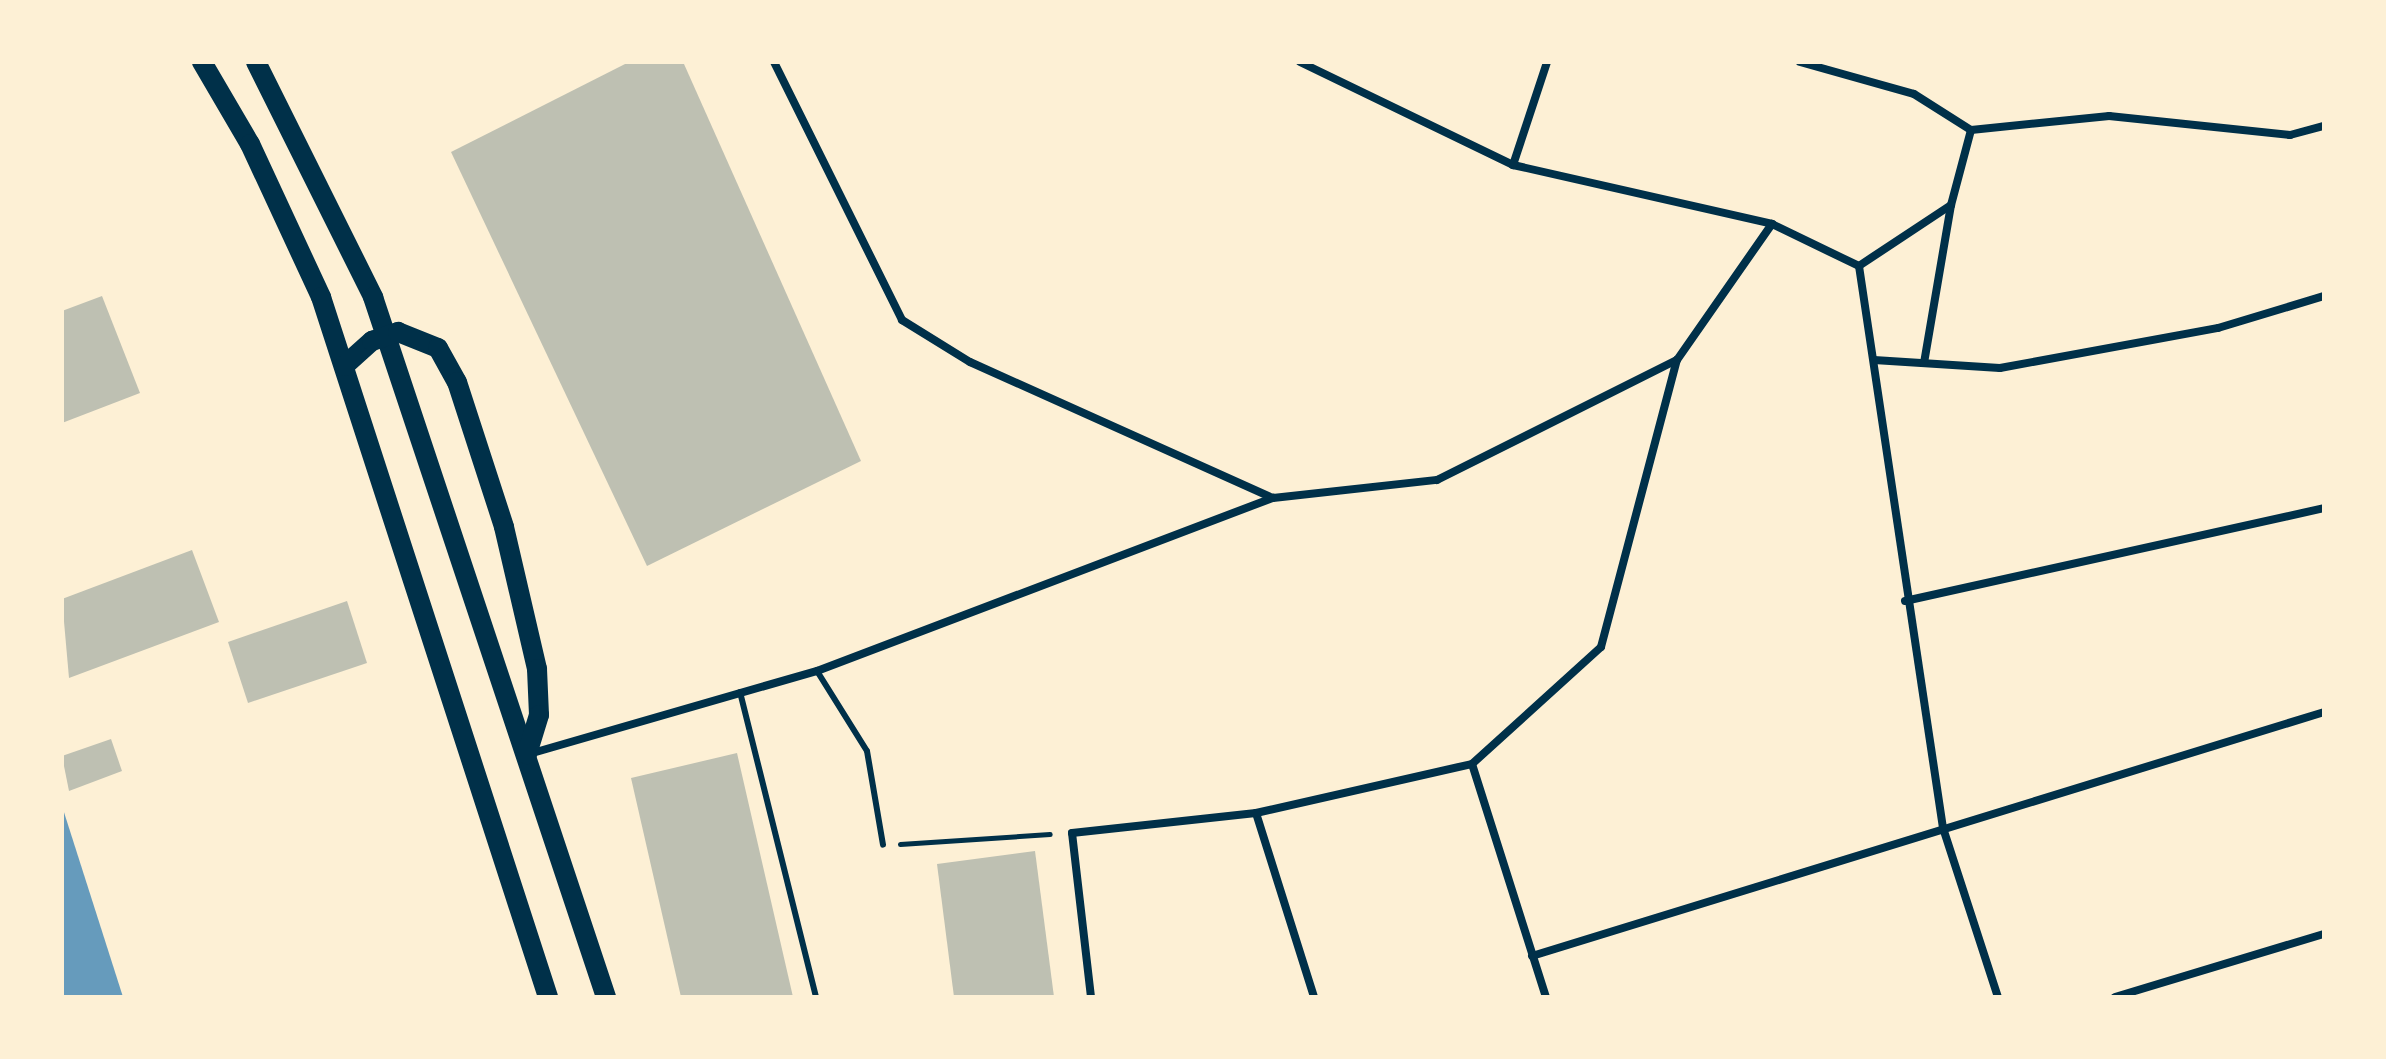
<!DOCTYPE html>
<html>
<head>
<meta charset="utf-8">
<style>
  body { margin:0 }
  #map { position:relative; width:2386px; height:1059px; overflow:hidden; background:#fdf0d5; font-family:"PT Sans Narrow",sans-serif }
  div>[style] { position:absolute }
  .water>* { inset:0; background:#669bbc }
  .building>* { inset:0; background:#bec0b2 }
  .path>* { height:5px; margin:-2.5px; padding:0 2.5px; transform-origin:2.5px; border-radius:2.5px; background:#003049 }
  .service>* { height:6px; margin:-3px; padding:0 3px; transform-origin:3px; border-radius:3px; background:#003049 }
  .minor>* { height:8px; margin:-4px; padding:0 4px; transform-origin:4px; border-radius:4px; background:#003049 }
  .primary>* { height:20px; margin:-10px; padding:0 10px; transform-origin:10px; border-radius:10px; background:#003049 }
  span { translate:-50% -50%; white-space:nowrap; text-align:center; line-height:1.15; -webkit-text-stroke:6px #fdf0d5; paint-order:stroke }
  .frame { position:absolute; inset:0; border:64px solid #fdf0d5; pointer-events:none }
</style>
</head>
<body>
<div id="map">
  <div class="water">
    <i style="clip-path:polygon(62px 806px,123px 997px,62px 997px)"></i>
  </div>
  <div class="building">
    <i style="clip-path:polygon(629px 62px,684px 64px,861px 461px,647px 566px,451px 152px)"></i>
    <i style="clip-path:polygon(102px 296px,140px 393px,62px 423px,62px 311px)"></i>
    <i style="clip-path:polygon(192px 550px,219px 622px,69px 678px,62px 599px)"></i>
    <i style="clip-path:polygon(347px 601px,367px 663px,248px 703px,228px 642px)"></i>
    <i style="clip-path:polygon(111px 739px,122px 771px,69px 791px,62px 756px)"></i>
    <i style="clip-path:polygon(737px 753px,793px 997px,681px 997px,631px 778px)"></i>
    <i style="clip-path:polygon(1035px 851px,1054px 997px,954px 997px,937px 864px)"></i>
  </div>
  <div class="path">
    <i style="left:900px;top:844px;width:150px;rotate:-3.8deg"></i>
  </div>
  <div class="service">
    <i style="left:817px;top:671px;width:94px;rotate:58deg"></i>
    <i style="left:867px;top:751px;width:95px;rotate:80.3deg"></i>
    <i style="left:740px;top:692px;width:314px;rotate:76deg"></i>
  </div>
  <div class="minor">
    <i style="left:774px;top:62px;width:288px;rotate:63.6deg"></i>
    <i style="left:902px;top:320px;width:80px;rotate:31.7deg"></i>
    <i style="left:970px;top:362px;width:331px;rotate:24.2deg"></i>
    <i style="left:1300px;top:62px;width:237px;rotate:25.8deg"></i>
    <i style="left:1513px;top:165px;width:266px;rotate:12.8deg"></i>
    <i style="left:1800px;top:62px;width:118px;rotate:15.7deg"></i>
    <i style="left:1914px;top:94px;width:67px;rotate:32.3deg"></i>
    <i style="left:1971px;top:130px;width:78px;rotate:104.9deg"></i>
    <i style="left:1951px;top:205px;width:110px;rotate:146.5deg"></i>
    <i style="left:1859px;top:266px;width:568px;rotate:81.5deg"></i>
    <i style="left:1943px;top:828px;width:178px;rotate:72deg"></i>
    <i style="left:1971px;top:130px;width:139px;rotate:-5.8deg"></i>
    <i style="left:2109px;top:116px;width:182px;rotate:6deg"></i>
    <i style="left:2290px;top:135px;width:35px;rotate:-15deg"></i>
    <i style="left:1513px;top:165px;width:108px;rotate:-71.7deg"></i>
    <i style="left:1874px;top:360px;width:126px;rotate:3.6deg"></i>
    <i style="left:2000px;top:368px;width:222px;rotate:-10.4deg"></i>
    <i style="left:2218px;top:328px;width:111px;rotate:-16.8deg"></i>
    <i style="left:1924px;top:363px;width:160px;rotate:-80.3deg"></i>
    <i style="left:1905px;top:601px;width:429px;rotate:-12.5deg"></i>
    <i style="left:529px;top:754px;width:300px;rotate:-16.1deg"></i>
    <i style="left:817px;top:671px;width:488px;rotate:-20.8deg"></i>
    <i style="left:1273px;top:498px;width:165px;rotate:-6.3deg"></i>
    <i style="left:1437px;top:480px;width:268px;rotate:-26.6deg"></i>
    <i style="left:1677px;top:360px;width:166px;rotate:-55.1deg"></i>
    <i style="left:1772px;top:224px;width:97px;rotate:25.8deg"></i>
    <i style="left:1472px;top:764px;width:174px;rotate:-42.2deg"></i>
    <i style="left:1601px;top:647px;width:297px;rotate:-75.2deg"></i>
    <i style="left:1256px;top:813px;width:193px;rotate:72.5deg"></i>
    <i style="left:1532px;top:956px;width:829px;rotate:-17.12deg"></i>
    <i style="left:1091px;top:997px;width:165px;rotate:-96.6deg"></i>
    <i style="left:1072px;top:833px;width:185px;rotate:-6.2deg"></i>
    <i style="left:1256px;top:813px;width:221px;rotate:-12.8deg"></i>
    <i style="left:1472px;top:764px;width:244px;rotate:72.4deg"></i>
    <i style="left:2115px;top:997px;width:218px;rotate:-16.8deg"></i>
  </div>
  <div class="primary">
    <i style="left:202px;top:62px;width:95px;rotate:59.7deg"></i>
    <i style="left:250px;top:144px;width:169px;rotate:65.1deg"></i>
    <i style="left:321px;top:297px;width:736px;rotate:72.03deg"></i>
    <i style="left:256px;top:62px;width:263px;rotate:63.5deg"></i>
    <i style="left:373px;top:297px;width:738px;rotate:71.59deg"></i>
    <i style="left:344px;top:366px;width:38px;rotate:-42deg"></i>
    <i style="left:372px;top:341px;width:28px;rotate:-19deg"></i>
    <i style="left:398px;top:332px;width:43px;rotate:21.8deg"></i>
    <i style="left:438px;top:348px;width:39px;rotate:61deg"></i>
    <i style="left:457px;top:382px;width:152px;rotate:72deg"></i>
    <i style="left:504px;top:527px;width:146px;rotate:76.9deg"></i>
    <i style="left:537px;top:669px;width:46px;rotate:87.5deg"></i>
    <i style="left:539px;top:715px;width:41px;rotate:107.1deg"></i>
  </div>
  <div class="frame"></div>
</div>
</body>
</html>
